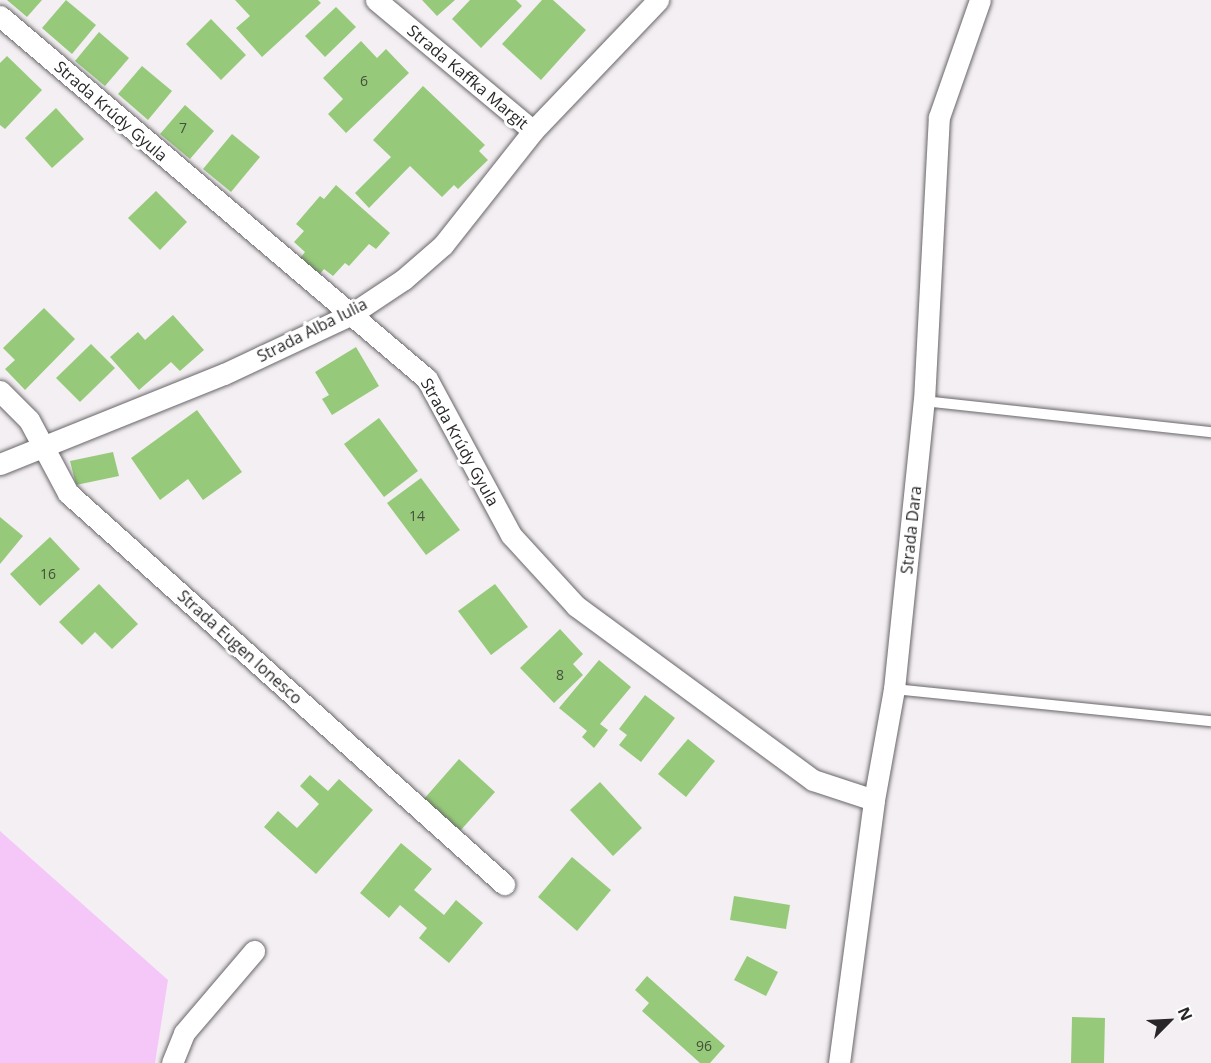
<!DOCTYPE html>
<html>
<head>
<meta charset="utf-8">
<style>
  body { margin:0 }
  #map { position:relative; width:1211px; height:1063px; overflow:hidden; background:#f3eff3; font-family:"Open Sans",sans-serif }
  div>[style] { position:absolute }
  .green>* { inset:0; background:#f5c7f9 }
  .building>* { inset:0; background:#96ca7a }
  .roads { filter:drop-shadow(0 0 2px #696669) drop-shadow(0 0 2px #696669) }
  .lane>* { height:10px; margin:-5px; padding:0 5px; transform-origin:5px; border-radius:5px; background:#fff }
  .street>* { height:21px; margin:-10.5px; padding:0 10.5px; transform-origin:10.5px; border-radius:10.5px; background:#fff }
  span { translate:-50% -50%; white-space:nowrap; text-align:center; line-height:1.15; -webkit-text-stroke:6px #fff; paint-order:stroke }
  .number-label { font-size:14px; color:#444f3c }
  .number-label span { -webkit-text-stroke-width:0 }
  .street-label { font-size:16px; color:#282628 }
  .north { position:absolute; left:1139px; top:991px; width:60px; height:60px; -webkit-text-stroke:4px #fff; paint-order:stroke; rotate:66deg; font-size:16px; font-weight:700; line-height:24px; text-align:center; color:#282628 }
  .north::after { content:''; display:block; margin:auto; width:21px; height:27px; background:#282628; clip-path:polygon(50% 0,100% 100%,50% 72%,0 100%) }
</style>
</head>
<body>
<div id="map">
  <div class="green">
    <i style="clip-path:polygon(0 831px,168px 980px,155px 1063px,0 1063px)"></i>
  </div>
  <div class="building">
    <i style="clip-path:polygon(7px 0,42px 0,27px 17px)"></i>
    <i style="clip-path:polygon(66px 0,96px 25px,72px 54px,42px 28px)"></i>
    <i style="clip-path:polygon(235px 0,318px 0,321px 3px,262px 57px,236px 28px,250px 16px)"></i>
    <i style="clip-path:polygon(422px 0,455px 0,437px 16px)"></i>
    <i style="clip-path:polygon(470px 0,516px 0,522px 6px,481px 48px,452px 19px)"></i>
    <i style="clip-path:polygon(542px 0,553px 0,586px 30px,541px 80px,502px 44px)"></i>
    <i style="clip-path:polygon(336px 7px,356px 27px,325px 57px,305px 36px)"></i>
    <i style="clip-path:polygon(211px 19px,246px 55px,221px 80px,186px 44px)"></i>
    <i style="clip-path:polygon(99px 32px,129px 58px,105px 86px,75px 61px)"></i>
    <i style="clip-path:polygon(361px 41px,377px 58px,386px 49px,409px 73px,346px 133px,328px 114px,343px 99px,323px 78px)"></i>
    <i style="clip-path:polygon(7px 56px,42px 90px,5px 129px,0 125px,0 63px)"></i>
    <i style="clip-path:polygon(142px 66px,172px 91px,148px 120px,118px 94px)"></i>
    <i style="clip-path:polygon(423px 86px,485px 145px,479px 151px,488px 160px,458px 189px,454px 185px,442px 197px,410px 166px,369px 208px,355px 193px,391px 157px,373px 140px)"></i>
    <i style="clip-path:polygon(185px 105px,214px 131px,190px 159px,160px 134px)"></i>
    <i style="clip-path:polygon(56px 108px,84px 139px,52px 168px,25px 138px)"></i>
    <i style="clip-path:polygon(232px 134px,260px 157px,231px 192px,203px 169px)"></i>
    <i style="clip-path:polygon(336px 185px,390px 233px,376px 249px,369px 244px,349px 266px,345px 263px,333px 276px,324px 269px,319px 275px,300px 258px,305px 252px,294px 242px,304px 231px,296px 224px,320px 196px,324px 199px)"></i>
    <i style="clip-path:polygon(156px 191px,187px 222px,160px 250px,128px 218px)"></i>
    <i style="clip-path:polygon(44px 308px,75px 339px,25px 390px,5px 369px,15px 360px,3px 348px)"></i>
    <i style="clip-path:polygon(173px 315px,204px 350px,180px 371px,171px 362px,139px 390px,110px 357px,138px 332px,145px 340px)"></i>
    <i style="clip-path:polygon(91px 344px,115px 368px,80px 402px,56px 378px)"></i>
    <i style="clip-path:polygon(356px 347px,379px 386px,332px 415px,322px 399px,329px 395px,315px 372px)"></i>
    <i style="clip-path:polygon(197px 410px,242px 472px,203px 500px,188px 479px,160px 500px,131px 458px)"></i>
    <i style="clip-path:polygon(379px 418px,418px 471px,384px 497px,344px 444px)"></i>
    <i style="clip-path:polygon(113px 452px,119px 476px,76px 485px,70px 461px)"></i>
    <i style="clip-path:polygon(421px 478px,460px 530px,426px 555px,387px 503px)"></i>
    <i style="clip-path:polygon(0 517px,23px 536px,0 564px)"></i>
    <i style="clip-path:polygon(50px 537px,80px 569px,40px 606px,10px 574px)"></i>
    <i style="clip-path:polygon(99px 584px,138px 624px,112px 649px,95px 632px,82px 645px,59px 622px)"></i>
    <i style="clip-path:polygon(495px 584px,528px 627px,491px 655px,458px 611px)"></i>
    <i style="clip-path:polygon(560px 629px,583px 654px,573px 664px,583px 675px,554px 703px,520px 668px)"></i>
    <i style="clip-path:polygon(599px 660px,631px 687px,600px 724px,608px 730px,594px 748px,582px 737px,587px 731px,559px 708px)"></i>
    <i style="clip-path:polygon(645px 695px,675px 718px,641px 762px,619px 745px,627px 735px,619px 729px)"></i>
    <i style="clip-path:polygon(688px 739px,715px 761px,686px 797px,658px 774px)"></i>
    <i style="clip-path:polygon(459px 759px,495px 792px,460px 831px,424px 799px)"></i>
    <i style="clip-path:polygon(310px 775px,328px 791px,339px 779px,373px 810px,316px 874px,264px 827px,278px 811px,297px 828px,319px 804px,300px 786px)"></i>
    <i style="clip-path:polygon(600px 782px,642px 828px,613px 856px,570px 810px)"></i>
    <i style="clip-path:polygon(401px 843px,432px 869px,414px 890px,444px 915px,456px 900px,483px 923px,449px 963px,419px 938px,427px 928px,400px 905px,389px 918px,360px 893px)"></i>
    <i style="clip-path:polygon(572px 857px,611px 890px,577px 931px,538px 897px)"></i>
    <i style="clip-path:polygon(734px 896px,790px 905px,786px 929px,730px 920px)"></i>
    <i style="clip-path:polygon(747px 956px,778px 972px,766px 996px,734px 980px)"></i>
    <i style="clip-path:polygon(647px 976px,725px 1046px,710px 1063px,700px 1063px,642px 1011px,649px 1003px,635px 990px)"></i>
    <i style="clip-path:polygon(1072px 1017px,1105px 1018px,1104px 1063px,1071px 1063px)"></i>
  </div>
  <div class="roads">
    <div class="lane">
      <i style="left:924px;top:401px;width:289px;rotate:6.2deg"></i>
      <i style="left:894px;top:689px;width:319px;rotate:5.8deg"></i>
    </div>
    <div class="street">
      <i style="left:376px;top:0;width:204px;rotate:39.8deg"></i>
      <i style="left:0;top:16px;width:560px;rotate:40.37deg"></i>
      <i style="left:427px;top:379px;width:177px;rotate:61.7deg"></i>
      <i style="left:511px;top:535px;width:96px;rotate:47.5deg"></i>
      <i style="left:576px;top:606px;width:294px;rotate:36.3deg"></i>
      <i style="left:813px;top:780px;width:64px;rotate:18.2deg"></i>
      <i style="left:0;top:391px;width:41px;rotate:45deg"></i>
      <i style="left:29px;top:420px;width:83px;rotate:61.9deg"></i>
      <i style="left:68px;top:493px;width:586px;rotate:41.89deg"></i>
      <i style="left:0;top:464px;width:241px;rotate:-21.9deg"></i>
      <i style="left:224px;top:374px;width:139px;rotate:-25.1deg"></i>
      <i style="left:350px;top:315px;width:65px;rotate:-33.7deg"></i>
      <i style="left:404px;top:279px;width:52px;rotate:-41.1deg"></i>
      <i style="left:443px;top:245px;width:145px;rotate:-51.7deg"></i>
      <i style="left:533px;top:131px;width:181px;rotate:-46.3deg"></i>
      <i style="left:172px;top:1063px;width:32px;rotate:-68deg"></i>
      <i style="left:184px;top:1033px;width:108px;rotate:-49.5deg"></i>
      <i style="left:839px;top:1063px;width:265px;rotate:-82.4deg"></i>
      <i style="left:874px;top:800px;width:113px;rotate:-79.8deg"></i>
      <i style="left:894px;top:689px;width:290px;rotate:-84.1deg"></i>
      <i style="left:924px;top:401px;width:284px;rotate:-87deg"></i>
      <i style="left:939px;top:117px;width:124px;rotate:-70.7deg"></i>
    </div>
  </div>
  <div class="number-label">
    <span style="left:364px;top:81px">6</span>
    <span style="left:183px;top:128px">7</span>
    <span style="left:417px;top:516px">14</span>
    <span style="left:48px;top:574px">16</span>
    <span style="left:560px;top:675px">8</span>
    <span style="left:704px;top:1046px">96</span>
  </div>
  <div class="street-label">
    <span style="left:468px;top:77px;rotate:40deg">Strada Kaffka Margit</span>
    <span style="left:111px;top:111px;rotate:41deg">Strada Krúdy Gyula</span>
    <span style="left:312px;top:330px;rotate:-27deg">Strada Alba Iulia</span>
    <span style="left:460px;top:442px;rotate:61deg">Strada Krúdy Gyula</span>
    <span style="left:911px;top:530px;rotate:-84deg">Strada Dara</span>
    <span style="left:240px;top:647px;rotate:42deg">Strada Eugen Ionesco</span>
  </div>
  <div class="north">N</div>
</div>
</body>
</html>
